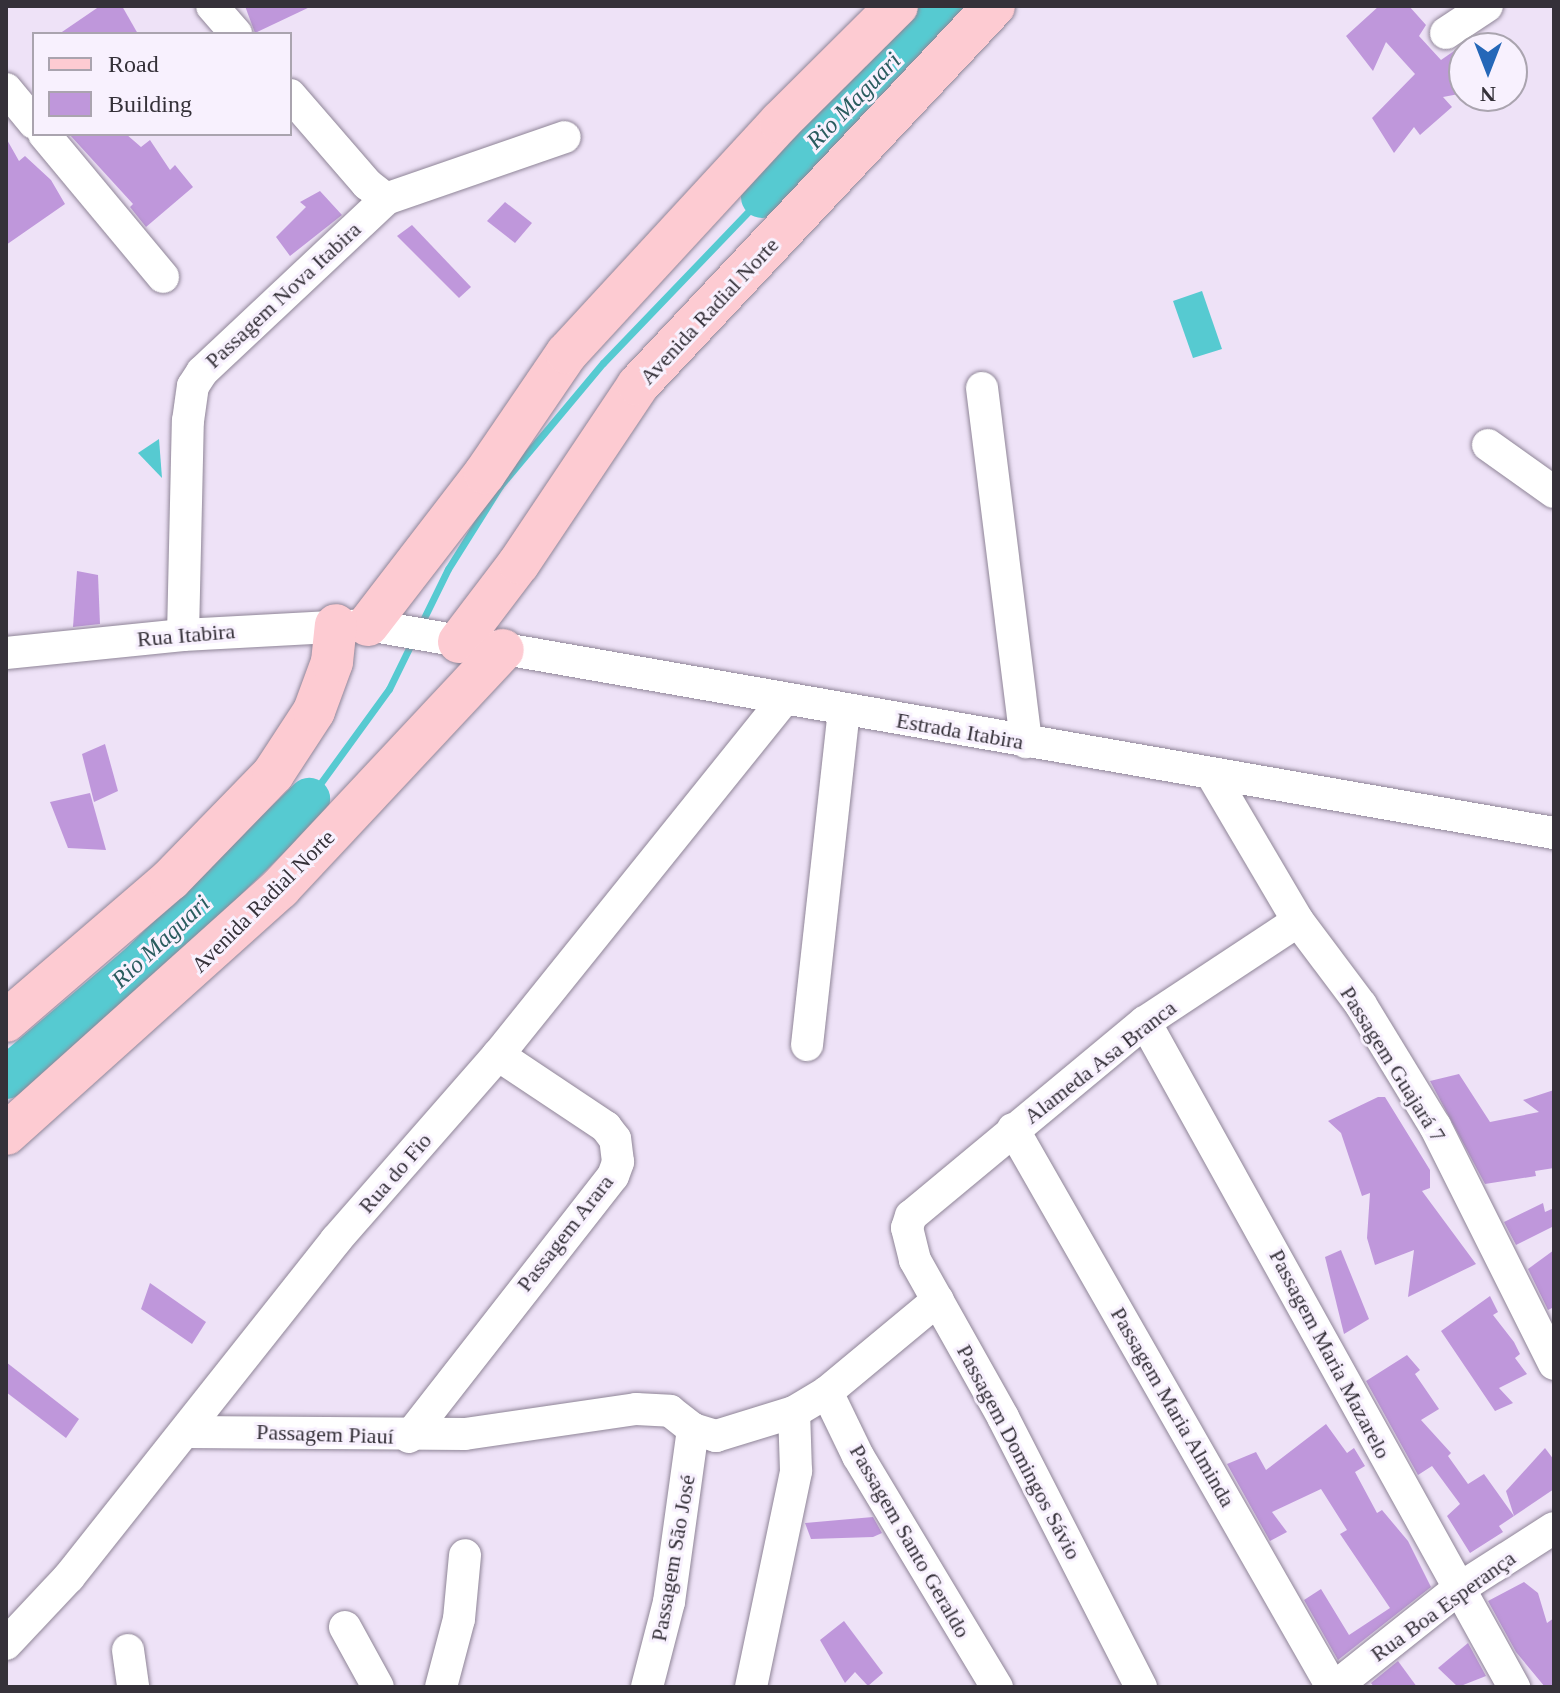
<!DOCTYPE html>
<html>
<head>
<meta charset="utf-8">
<style>
  body { margin:0 }
  #map { position:relative; width:1560px; height:1693px; overflow:hidden; background:#eee2f7; font-family:Georgia,serif }
  div>[style] { position:absolute }
  .water>* { inset:0; background:#56cad1 }
  .stream>* { height:7px; margin:-3.5px; padding:0 3.5px; transform-origin:3.5px; border-radius:3.5px; background:#56cad1 }
  .river>* { height:42px; margin:-21px; padding:0 21px; transform-origin:21px; border-radius:21px; background:#56cad1 }
  .building>* { inset:0; background:#bf97db }
  .roads { filter:drop-shadow(0 0 2px #8f8597) drop-shadow(0 0 2px #8f8597) }
  .minor>* { height:32px; margin:-16px; padding:0 16px; transform-origin:16px; border-radius:16px; background:#fff }
  .major>* { height:42px; margin:-21px; padding:0 21px; transform-origin:21px; border-radius:21px; background:#fdcbd2 }
  span { translate:-50% -50%; white-space:nowrap; text-align:center; line-height:1.15; -webkit-text-stroke:6px #f8f1fe; paint-order:stroke }
  .street-label { font-size:22px; color:#353139 }
  .water-label { font-size:24px; color:#2a5c5f; font-style:italic }
  .frame { position:absolute; inset:0; border:8px solid #353139; pointer-events:none }
  .legend { position:absolute; left:32px; top:32px; width:260px; height:104px; box-sizing:border-box; background:#f8f1fe; border:2px solid #aaa4af; margin:0; padding:10px 14px; list-style:none; font-size:24px; color:#353139 }
  .legend li { display:flex; align-items:center; gap:16px; height:40px }
  .legend b { width:40px; border:2px solid #aaa4af }
  .north { position:absolute; left:1448px; top:32px; width:80px; height:80px; box-sizing:border-box; background:#f8f1fe; border:2px solid #aaa4af; border-radius:50%; rotate:180deg; font-size:22px; font-weight:700; line-height:32px; text-align:center; color:#353139 }
  .north::after { content:''; display:block; margin:auto; width:28px; height:36px; background:#2567b8; clip-path:polygon(50% 0,100% 100%,50% 72%,0 100%) }
</style>
</head>
<body>
<div id="map">
  <div class="water">
    <i style="clip-path:polygon(1202px 291px,1222px 349px,1193px 358px,1173px 301px)"></i>
    <i style="clip-path:polygon(159px 439px,162px 478px,138px 453px)"></i>
  </div>
  <div class="stream">
    <i style="left:421px;top:624px;width:61px;rotate:-63.9deg"></i>
    <i style="left:448px;top:569px;width:98px;rotate:-57.9deg"></i>
    <i style="left:500px;top:486px;width:160px;rotate:-50.1deg"></i>
    <i style="left:603px;top:363px;width:230px;rotate:-46.2deg"></i>
    <i style="left:309px;top:799px;width:136px;rotate:-54deg"></i>
    <i style="left:389px;top:689px;width:52px;rotate:-63.9deg"></i>
  </div>
  <div class="river">
    <i style="left:762px;top:197px;width:265px;rotate:-46.2deg"></i>
    <i style="left:6px;top:1078px;width:177px;rotate:-40.4deg"></i>
    <i style="left:141px;top:963px;width:235px;rotate:-44.3deg"></i>
  </div>
  <div class="building">
    <i style="clip-path:polygon(100px 6px,122px 6px,138px 34px,59px 34px)"></i>
    <i style="clip-path:polygon(245px 6px,312px 6px,255px 33px)"></i>
    <i style="clip-path:polygon(1379px 6px,1409px 6px,1426px 25px,1419px 36px,1441px 60px,1464px 44px,1464px 93px,1443px 97px,1452px 107px,1420px 135px,1414px 127px,1394px 153px,1372px 118px,1415px 74px,1386px 42px,1373px 71px,1346px 36px)"></i>
    <i style="clip-path:polygon(69px 134px,126px 134px,141px 147px,150px 140px,170px 170px,175px 165px,193px 187px,146px 227px,130px 207px,133px 204px)"></i>
    <i style="clip-path:polygon(6px 138px,19px 161px,25px 156px,51px 180px,65px 204px,6px 245px)"></i>
    <i style="clip-path:polygon(320px 191px,342px 215px,290px 256px,276px 237px,306px 207px,300px 202px)"></i>
    <i style="clip-path:polygon(505px 202px,532px 223px,515px 243px,487px 221px)"></i>
    <i style="clip-path:polygon(412px 225px,471px 287px,459px 298px,397px 236px)"></i>
    <i style="clip-path:polygon(77px 571px,98px 575px,100px 624px,73px 627px)"></i>
    <i style="clip-path:polygon(105px 744px,118px 791px,94px 802px,82px 754px)"></i>
    <i style="clip-path:polygon(90px 793px,106px 850px,68px 848px,50px 802px)"></i>
    <i style="clip-path:polygon(1459px 1074px,1490px 1122px,1539px 1112px,1523px 1100px,1554px 1090px,1554px 1168px,1535px 1171px,1536px 1176px,1485px 1184px,1430px 1081px)"></i>
    <i style="clip-path:polygon(1378px 1097px,1385px 1097px,1430px 1170px,1430px 1188px,1422px 1191px,1476px 1264px,1408px 1297px,1414px 1250px,1375px 1265px,1367px 1238px,1370px 1193px,1362px 1196px,1341px 1133px,1328px 1121px)"></i>
    <i style="clip-path:polygon(1543px 1203px,1545px 1212px,1554px 1208px,1554px 1226px,1516px 1245px,1504px 1222px)"></i>
    <i style="clip-path:polygon(1341px 1250px,1369px 1319px,1344px 1334px,1325px 1257px)"></i>
    <i style="clip-path:polygon(1554px 1250px,1554px 1307px,1548px 1310px,1528px 1269px)"></i>
    <i style="clip-path:polygon(150px 1283px,206px 1322px,192px 1344px,141px 1309px)"></i>
    <i style="clip-path:polygon(1490px 1296px,1498px 1312px,1493px 1315px,1514px 1342px,1520px 1354px,1515px 1358px,1527px 1374px,1499px 1388px,1513px 1403px,1495px 1411px,1441px 1331px)"></i>
    <i style="clip-path:polygon(1407px 1355px,1420px 1370px,1415px 1374px,1439px 1409px,1421px 1420px,1451px 1453px,1448px 1456px,1468px 1484px,1484px 1474px,1514px 1516px,1499px 1526px,1503px 1532px,1470px 1553px,1447px 1516px,1460px 1504px,1432px 1466px,1418px 1475px,1366px 1381px)"></i>
    <i style="clip-path:polygon(6px 1362px,79px 1419px,66px 1438px,6px 1392px)"></i>
    <i style="clip-path:polygon(1326px 1424px,1347px 1453px,1354px 1448px,1365px 1466px,1355px 1472px,1377px 1513px,1382px 1510px,1408px 1541px,1431px 1587px,1338px 1660px,1304px 1600px,1321px 1589px,1349px 1635px,1390px 1608px,1340px 1534px,1347px 1530px,1321px 1489px,1272px 1512px,1287px 1532px,1270px 1541px,1227px 1464px,1256px 1452px,1266px 1470px)"></i>
    <i style="clip-path:polygon(1545px 1448px,1554px 1460px,1554px 1489px,1514px 1516px,1506px 1491px)"></i>
    <i style="clip-path:polygon(873px 1517px,882px 1533px,873px 1537px,811px 1539px,805px 1523px)"></i>
    <i style="clip-path:polygon(1524px 1582px,1538px 1593px,1547px 1623px,1554px 1618px,1554px 1687px,1545px 1687px,1516px 1652px,1488px 1601px)"></i>
    <i style="clip-path:polygon(844px 1621px,883px 1673px,868px 1686px,855px 1672px,845px 1683px,820px 1640px)"></i>
    <i style="clip-path:polygon(1468px 1643px,1486px 1676px,1458px 1687px,1438px 1668px)"></i>
    <i style="clip-path:polygon(1398px 1661px,1417px 1687px,1374px 1687px,1371px 1683px)"></i>
  </div>
  <div class="roads">
    <div class="minor">
      <i style="left:212px;top:6px;width:37px;rotate:49deg"></i>
      <i style="left:1446px;top:33px;width:49px;rotate:-33.4deg"></i>
      <i style="left:6px;top:89px;width:44px;rotate:50.5deg"></i>
      <i style="left:290px;top:95px;width:118px;rotate:49.1deg"></i>
      <i style="left:367px;top:184px;width:24px;rotate:38deg"></i>
      <i style="left:44px;top:134px;width:186px;rotate:50.2deg"></i>
      <i style="left:982px;top:388px;width:357px;rotate:82.9deg"></i>
      <i style="left:1488px;top:445px;width:81px;rotate:35.5deg"></i>
      <i style="left:183px;top:635px;width:214px;rotate:-88.7deg"></i>
      <i style="left:188px;top:421px;width:35px;rotate:-82deg"></i>
      <i style="left:193px;top:386px;width:17px;rotate:-57deg"></i>
      <i style="left:202px;top:372px;width:253px;rotate:-43.2deg"></i>
      <i style="left:386px;top:199px;width:189px;rotate:-19.1deg"></i>
      <i style="left:6px;top:653px;width:178px;rotate:-5.8deg"></i>
      <i style="left:183px;top:635px;width:185px;rotate:-3.1deg"></i>
      <i style="left:368px;top:625px;width:1204px;rotate:9.95deg"></i>
      <i style="left:1212px;top:775px;width:169px;rotate:59.5deg"></i>
      <i style="left:1298px;top:921px;width:105px;rotate:53.1deg"></i>
      <i style="left:1361px;top:1005px;width:142px;rotate:58.6deg"></i>
      <i style="left:1435px;top:1126px;width:266px;rotate:63.4deg"></i>
      <i style="left:1145px;top:1022px;width:761px;rotate:60.97deg"></i>
      <i style="left:807px;top:1045px;width:336px;rotate:-83.7deg"></i>
      <i style="left:1013px;top:1129px;width:643px;rotate:60.24deg"></i>
      <i style="left:827px;top:1392px;width:71px;rotate:64.2deg"></i>
      <i style="left:858px;top:1456px;width:270px;rotate:59deg"></i>
      <i style="left:186px;top:1432px;width:279px;rotate:0.4deg"></i>
      <i style="left:465px;top:1434px;width:173px;rotate:-8.3deg"></i>
      <i style="left:636px;top:1409px;width:34px;rotate:3deg"></i>
      <i style="left:670px;top:1411px;width:29px;rotate:38deg"></i>
      <i style="left:693px;top:1429px;width:24px;rotate:17deg"></i>
      <i style="left:716px;top:1436px;width:82px;rotate:-17.1deg"></i>
      <i style="left:794px;top:1412px;width:39px;rotate:-31deg"></i>
      <i style="left:827px;top:1392px;width:144px;rotate:-39.7deg"></i>
      <i style="left:409px;top:1437px;width:331px;rotate:-52deg"></i>
      <i style="left:613px;top:1176px;width:15px;rotate:-70deg"></i>
      <i style="left:618px;top:1162px;width:23px;rotate:-97deg"></i>
      <i style="left:615px;top:1139px;width:15px;rotate:-127deg"></i>
      <i style="left:606px;top:1127px;width:130px;rotate:-146.3deg"></i>
      <i style="left:345px;top:1627px;width:68px;rotate:61.2deg"></i>
      <i style="left:6px;top:1644px;width:92px;rotate:-46.8deg"></i>
      <i style="left:69px;top:1577px;width:430px;rotate:-51.6deg"></i>
      <i style="left:336px;top:1240px;width:246px;rotate:-48.8deg"></i>
      <i style="left:498px;top:1055px;width:454px;rotate:-51.2deg"></i>
      <i style="left:128px;top:1650px;width:37px;rotate:82deg"></i>
      <i style="left:441px;top:1687px;width:70px;rotate:-75.2deg"></i>
      <i style="left:459px;top:1619px;width:64px;rotate:-84.6deg"></i>
      <i style="left:647px;top:1687px;width:88px;rotate:-75.5deg"></i>
      <i style="left:669px;top:1602px;width:175px;rotate:-82.1deg"></i>
      <i style="left:751px;top:1687px;width:221px;rotate:-78.2deg"></i>
      <i style="left:796px;top:1471px;width:59px;rotate:-91.9deg"></i>
      <i style="left:1141px;top:1687px;width:303px;rotate:-117.1deg"></i>
      <i style="left:1003px;top:1417px;width:180px;rotate:-119.3deg"></i>
      <i style="left:915px;top:1260px;width:33px;rotate:-104deg"></i>
      <i style="left:907px;top:1228px;width:13px;rotate:-72deg"></i>
      <i style="left:911px;top:1216px;width:304px;rotate:-39.7deg"></i>
      <i style="left:1145px;top:1022px;width:183px;rotate:-33.4deg"></i>
      <i style="left:1335px;top:1687px;width:156px;rotate:-38.5deg"></i>
      <i style="left:1457px;top:1590px;width:115px;rotate:-32.6deg"></i>
    </div>
    <div class="major">
      <i style="left:368px;top:625px;width:192px;rotate:-52.4deg"></i>
      <i style="left:485px;top:473px;width:145px;rotate:-55.7deg"></i>
      <i style="left:567px;top:353px;width:314px;rotate:-47.3deg"></i>
      <i style="left:780px;top:122px;width:165px;rotate:-44.8deg"></i>
      <i style="left:459px;top:642px;width:99px;rotate:-52.8deg"></i>
      <i style="left:519px;top:563px;width:214px;rotate:-56.2deg"></i>
      <i style="left:638px;top:385px;width:520px;rotate:-46.79deg"></i>
      <i style="left:6px;top:1021px;width:216px;rotate:-40.7deg"></i>
      <i style="left:170px;top:880px;width:148px;rotate:-45.8deg"></i>
      <i style="left:273px;top:774px;width:75px;rotate:-56.9deg"></i>
      <i style="left:314px;top:711px;width:52px;rotate:-69.8deg"></i>
      <i style="left:332px;top:662px;width:37px;rotate:-84deg"></i>
      <i style="left:6px;top:1134px;width:368px;rotate:-41.9deg"></i>
      <i style="left:280px;top:888px;width:326px;rotate:-46.9deg"></i>
    </div>
  </div>
  <div class="street-label">
    <span style="left:283px;top:295px;rotate:-43deg">Passagem Nova Itabira</span>
    <span style="left:709px;top:311px;rotate:-47deg">Avenida Radial Norte</span>
    <span style="left:186px;top:635px;rotate:-5deg">Rua Itabira</span>
    <span style="left:960px;top:731px;rotate:10deg">Estrada Itabira</span>
    <span style="left:263px;top:901px;rotate:-45deg">Avenida Radial Norte</span>
    <span style="left:1100px;top:1062px;rotate:-38deg">Alameda Asa Branca</span>
    <span style="left:1393px;top:1064px;rotate:58deg">Passagem Guajará 7</span>
    <span style="left:395px;top:1173px;rotate:-49deg">Rua do Fio</span>
    <span style="left:565px;top:1233px;rotate:-52deg">Passagem Arara</span>
    <span style="left:1330px;top:1354px;rotate:62deg">Passagem Maria Mazarelo</span>
    <span style="left:1173px;top:1407px;rotate:60deg">Passagem Maria Alminda</span>
    <span style="left:325px;top:1434px;rotate:2deg">Passagem Piauí</span>
    <span style="left:1019px;top:1452px;rotate:62deg">Passagem Domingos Sávio</span>
    <span style="left:910px;top:1541px;rotate:60deg">Passagem Santo Geraldo</span>
    <span style="left:673px;top:1558px;rotate:-80deg">Passagem São José</span>
    <span style="left:1443px;top:1606px;rotate:-36deg">Rua Boa Esperança</span>
  </div>
  <div class="water-label">
    <span style="left:854px;top:101px;rotate:-46deg">Rio Maguari</span>
    <span style="left:161px;top:942px;rotate:-43deg">Rio Maguari</span>
  </div>
  <div class="frame"></div>
  <ul class="legend">
  <li><b style="height:10px;background:#fdcbd2"></b>Road</li>
  <li><b style="height:22px;background:#bf97db"></b>Building</li>
  </ul>
  <div class="north">N</div>
</div>
</body>
</html>
